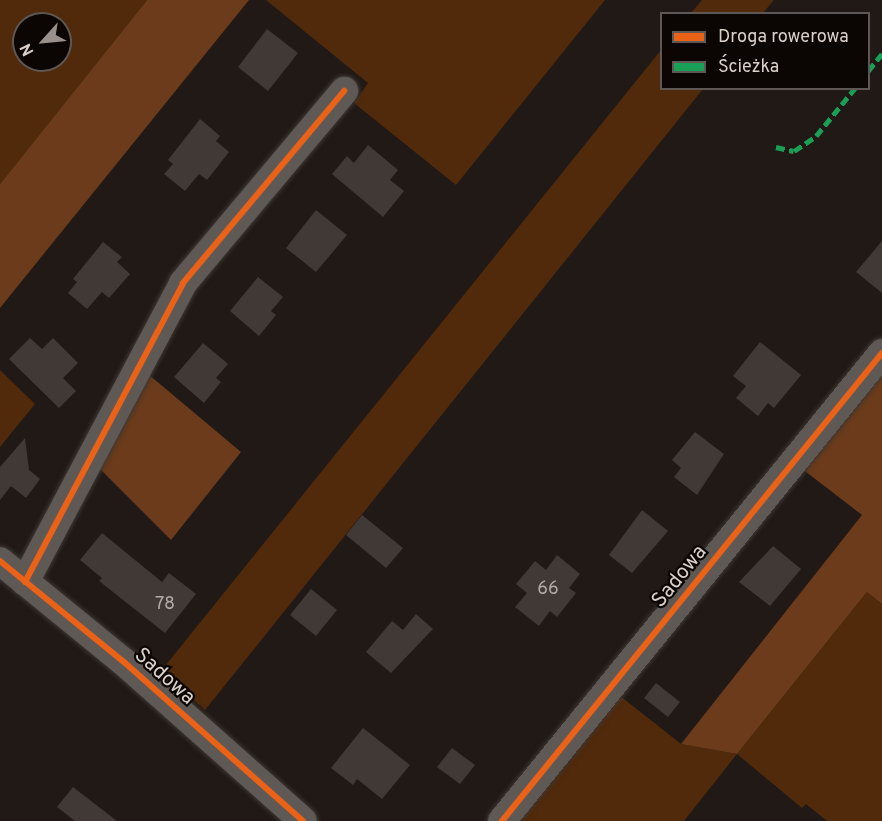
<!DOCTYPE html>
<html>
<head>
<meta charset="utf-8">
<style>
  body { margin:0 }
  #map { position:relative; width:882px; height:821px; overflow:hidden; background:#211915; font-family:Overpass,sans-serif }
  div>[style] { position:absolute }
  .green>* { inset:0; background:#51290b }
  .forest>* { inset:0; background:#6b3b1b }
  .building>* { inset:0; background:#403936 }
  .roads { filter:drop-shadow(0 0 2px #3c3632) drop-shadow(0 0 2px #3c3632) }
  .minor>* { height:28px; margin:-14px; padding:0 14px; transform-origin:14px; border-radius:14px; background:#5f5955 }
  .quiet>* { height:4.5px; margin-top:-2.25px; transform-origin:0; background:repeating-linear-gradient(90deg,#1a9f57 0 9px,transparent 0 13.5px) }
  .cycleway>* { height:6px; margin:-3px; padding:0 3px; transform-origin:3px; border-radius:3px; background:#ea6118 }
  span { translate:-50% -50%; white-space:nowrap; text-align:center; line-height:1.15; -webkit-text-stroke:4.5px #0b0603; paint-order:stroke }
  .number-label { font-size:18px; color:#b4aaa5 }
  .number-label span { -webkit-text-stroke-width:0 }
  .street-label { font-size:21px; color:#dad0ca }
  .legend { position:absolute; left:660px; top:12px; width:210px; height:78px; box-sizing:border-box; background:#0b0603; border:2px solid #5e5753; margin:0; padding:8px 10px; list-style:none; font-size:18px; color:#dad0ca }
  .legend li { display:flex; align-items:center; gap:12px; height:30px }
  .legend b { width:30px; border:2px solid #5e5753 }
  .north { position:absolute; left:12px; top:12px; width:60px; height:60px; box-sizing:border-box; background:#0b0603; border:2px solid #5e5753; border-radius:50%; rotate:243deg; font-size:16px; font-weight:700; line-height:24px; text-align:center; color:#dad0ca }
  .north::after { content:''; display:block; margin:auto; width:21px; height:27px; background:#99908b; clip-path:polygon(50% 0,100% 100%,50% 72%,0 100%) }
</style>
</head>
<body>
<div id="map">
  <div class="green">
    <i style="clip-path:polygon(evenodd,0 0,147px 0,0 184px,0 0,24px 24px,60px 24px,60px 60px,24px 60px,24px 24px)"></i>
    <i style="clip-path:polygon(266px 0,605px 0,456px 185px,354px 103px,368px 83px)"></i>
    <i style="clip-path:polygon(702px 0,774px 0,763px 13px,691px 13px)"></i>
    <i style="clip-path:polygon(661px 50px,662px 88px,703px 89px,205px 710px,161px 671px)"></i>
    <i style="clip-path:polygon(0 370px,35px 404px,0 447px)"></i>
    <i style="clip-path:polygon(867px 592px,882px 604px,882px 821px,827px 821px,806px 804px,802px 808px,737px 754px,684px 821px,517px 821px,619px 695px,681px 744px,737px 754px)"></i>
  </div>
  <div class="forest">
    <i style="clip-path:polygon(147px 0,249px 0,0 308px,0 184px)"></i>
    <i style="clip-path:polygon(882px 366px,882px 604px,867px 592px,737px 754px,681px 744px,862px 515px,801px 468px)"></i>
    <i style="clip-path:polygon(148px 374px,241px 452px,171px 540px,100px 469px)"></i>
  </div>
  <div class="building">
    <i style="clip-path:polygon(267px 29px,298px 53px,268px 91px,238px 67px)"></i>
    <i style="clip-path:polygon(200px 119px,220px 136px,216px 141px,229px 152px,207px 180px,199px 174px,185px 191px,164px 174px,173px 164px,168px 160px)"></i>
    <i style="clip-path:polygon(368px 145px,398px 170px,390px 180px,404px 191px,383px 217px,332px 174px,347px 156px,354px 163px)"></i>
    <i style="clip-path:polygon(316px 210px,347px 235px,316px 272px,286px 248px)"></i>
    <i style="clip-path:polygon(882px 241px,882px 293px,856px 272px)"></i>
    <i style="clip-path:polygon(103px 242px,122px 257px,117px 262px,130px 274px,109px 298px,102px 292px,87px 309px,68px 293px,77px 282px,73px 279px)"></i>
    <i style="clip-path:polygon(258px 277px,283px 297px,271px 311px,276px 315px,259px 336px,230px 311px)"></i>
    <i style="clip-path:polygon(30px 338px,42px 349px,53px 338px,78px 363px,63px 378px,76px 391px,59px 408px,9px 359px)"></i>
    <i style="clip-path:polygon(760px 342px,801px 375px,774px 408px,768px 403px,758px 416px,736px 398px,746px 386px,733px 376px)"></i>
    <i style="clip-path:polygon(203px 343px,228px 364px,216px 378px,221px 382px,204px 403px,174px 377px)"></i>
    <i style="clip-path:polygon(695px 432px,724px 454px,697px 495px,674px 477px,681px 468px,672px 460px)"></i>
    <i style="clip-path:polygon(25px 438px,29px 470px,40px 479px,26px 498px,11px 486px,0 500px,0 467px)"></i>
    <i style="clip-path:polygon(642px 510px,668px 531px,632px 573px,609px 555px)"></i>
    <i style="clip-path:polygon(362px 515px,403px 548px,386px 568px,346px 535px)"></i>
    <i style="clip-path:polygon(102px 533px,162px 582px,169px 573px,196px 594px,165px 633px,99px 581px,102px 578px,80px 560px)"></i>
    <i style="clip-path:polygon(773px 546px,801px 569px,770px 606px,739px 582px)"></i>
    <i style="clip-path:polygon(557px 555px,580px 574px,569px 588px,576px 593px,557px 617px,550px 611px,539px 626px,515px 607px,527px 593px,516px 584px,535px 561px,546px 570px)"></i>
    <i style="clip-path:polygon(311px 589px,337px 610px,316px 636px,290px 615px)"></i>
    <i style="clip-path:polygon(416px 614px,433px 629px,391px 673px,366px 652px,392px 621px,403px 630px)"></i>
    <i style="clip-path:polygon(656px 683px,680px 702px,668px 717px,644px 698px)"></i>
    <i style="clip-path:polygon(363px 728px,410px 765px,382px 799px,357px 779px,353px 785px,331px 768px)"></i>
    <i style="clip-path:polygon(452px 748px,475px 765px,460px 784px,437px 767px)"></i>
    <i style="clip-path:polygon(73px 787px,117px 821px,75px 821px,57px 807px)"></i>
  </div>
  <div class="roads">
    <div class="minor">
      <i style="left:0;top:561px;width:160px;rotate:39.2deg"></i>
      <i style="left:124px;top:662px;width:239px;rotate:41.6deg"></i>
      <i style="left:25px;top:582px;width:338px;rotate:-62.1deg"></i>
      <i style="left:183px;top:283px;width:251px;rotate:-50deg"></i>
      <i style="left:502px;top:821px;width:603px;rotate:-50.92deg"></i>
    </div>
  </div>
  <div class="quiet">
    <i style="left:868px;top:71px;width:22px;rotate:-51deg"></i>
    <i style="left:776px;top:147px;width:18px;rotate:13deg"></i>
    <i style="left:794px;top:151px;width:27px;rotate:-34deg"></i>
    <i style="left:816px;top:136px;width:62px;rotate:-50.9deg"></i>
  </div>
  <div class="cycleway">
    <i style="left:0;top:561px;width:160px;rotate:39.2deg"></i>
    <i style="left:124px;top:662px;width:239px;rotate:41.6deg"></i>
    <i style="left:25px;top:582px;width:338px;rotate:-62.1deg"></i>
    <i style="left:183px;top:283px;width:251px;rotate:-50deg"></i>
    <i style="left:502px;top:821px;width:603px;rotate:-50.92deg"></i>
  </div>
  <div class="number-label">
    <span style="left:548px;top:590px">66</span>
    <span style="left:165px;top:605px">78</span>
  </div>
  <div class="street-label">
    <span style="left:680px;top:577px;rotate:-51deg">Sadowa</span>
    <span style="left:164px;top:677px;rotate:42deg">Sadowa</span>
  </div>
  <ul class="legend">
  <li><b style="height:8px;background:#ea6118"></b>Droga rowerowa</li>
  <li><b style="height:8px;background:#1a9f57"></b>Ścieżka</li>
  </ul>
  <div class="north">N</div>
</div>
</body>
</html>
